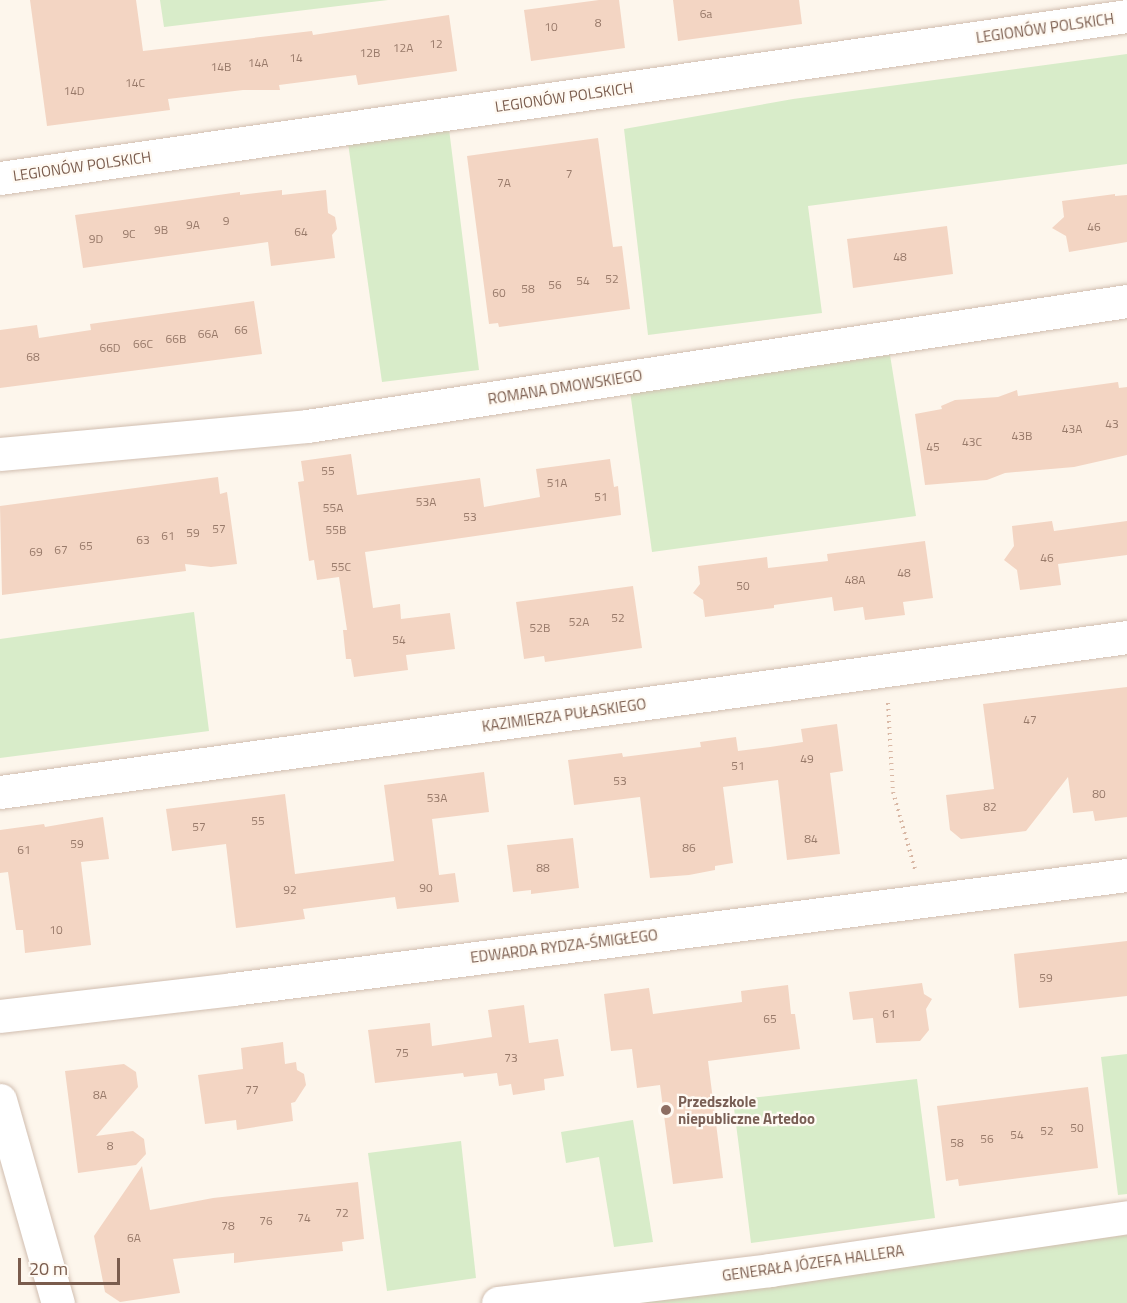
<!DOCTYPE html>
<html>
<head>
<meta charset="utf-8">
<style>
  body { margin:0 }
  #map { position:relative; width:1127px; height:1303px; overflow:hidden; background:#fdf6ec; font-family:"Titillium Web",sans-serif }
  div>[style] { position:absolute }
  .green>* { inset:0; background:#d8ecc9 }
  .building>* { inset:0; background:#f3d5c3 }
  .path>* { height:4px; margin-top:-2px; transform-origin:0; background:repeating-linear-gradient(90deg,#d9b8a5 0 1.5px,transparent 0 6px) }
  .roads { filter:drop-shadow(0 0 2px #d1beb0) drop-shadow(0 0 2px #d1beb0) }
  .minor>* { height:33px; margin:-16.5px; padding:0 16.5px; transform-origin:16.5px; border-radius:16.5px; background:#fff }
  .dots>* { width:16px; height:16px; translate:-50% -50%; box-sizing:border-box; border:3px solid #fffaf3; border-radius:50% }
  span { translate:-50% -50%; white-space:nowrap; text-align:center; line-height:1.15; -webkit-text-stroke:4.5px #fffaf3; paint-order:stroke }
  .number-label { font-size:12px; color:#987a6a }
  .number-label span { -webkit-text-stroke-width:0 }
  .street-label { font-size:15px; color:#7a5c4d }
  .education-label { font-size:15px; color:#785e54; font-weight:700 }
  .left { translate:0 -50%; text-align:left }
  .scale { position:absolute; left:18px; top:1258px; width:102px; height:27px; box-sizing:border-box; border:3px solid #7a5c4d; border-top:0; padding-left:8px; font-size:18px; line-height:21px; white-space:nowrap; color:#7a5c4d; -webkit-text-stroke:4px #fffaf3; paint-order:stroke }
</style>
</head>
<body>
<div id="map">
  <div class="green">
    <i style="clip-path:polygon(160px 0,388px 0,164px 27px)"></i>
    <i style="clip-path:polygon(1127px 54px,1127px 164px,808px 206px,822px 313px,648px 335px,624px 129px,793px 99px)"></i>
    <i style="clip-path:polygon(449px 129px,479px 370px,382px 382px,348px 143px)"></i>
    <i style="clip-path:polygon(890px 355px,916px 516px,652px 552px,630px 391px)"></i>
    <i style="clip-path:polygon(194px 612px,209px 731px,0 758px,0 639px)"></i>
    <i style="clip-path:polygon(1127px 1054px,1127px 1194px,1118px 1195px,1101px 1057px)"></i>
    <i style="clip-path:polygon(917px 1079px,935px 1218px,751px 1243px,733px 1100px)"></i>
    <i style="clip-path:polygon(633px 1120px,653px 1242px,614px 1247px,599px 1157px,566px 1163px,561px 1132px)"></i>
    <i style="clip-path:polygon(461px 1141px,476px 1278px,387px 1291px,368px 1153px)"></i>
    <i style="clip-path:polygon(1127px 1235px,1127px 1303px,616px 1303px,1004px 1251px)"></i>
  </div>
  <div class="building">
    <i style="clip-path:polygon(30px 0,136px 0,143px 51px,312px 31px,313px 35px,449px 15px,457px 71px,358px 85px,356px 75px,279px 85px,280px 90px,243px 90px,168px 99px,170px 110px,47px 126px)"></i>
    <i style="clip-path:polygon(599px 0,619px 0,625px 48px,531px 61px,524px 10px)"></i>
    <i style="clip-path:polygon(673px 0,799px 0,802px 24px,678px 41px)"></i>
    <i style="clip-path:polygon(598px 138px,613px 247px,622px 246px,630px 309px,499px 327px,498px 323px,489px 324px,467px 156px)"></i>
    <i style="clip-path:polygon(282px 190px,282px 195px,326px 190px,328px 213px,335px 217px,337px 229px,332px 235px,335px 258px,271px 266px,268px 242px,83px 268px,75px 215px,240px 192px,240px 195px)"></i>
    <i style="clip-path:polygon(1115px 194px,1115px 196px,1127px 195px,1127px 242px,1069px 252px,1066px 236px,1052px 228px,1064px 217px,1062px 201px)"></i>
    <i style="clip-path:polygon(947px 226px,953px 274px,853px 288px,847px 239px)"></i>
    <i style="clip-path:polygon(254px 301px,262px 354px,0 388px,0 330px,37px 325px,39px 338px,91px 330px,90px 324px)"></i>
    <i style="clip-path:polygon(1118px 382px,1119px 388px,1127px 387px,1127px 455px,1074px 467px,1005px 473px,987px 480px,925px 485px,915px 414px,942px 409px,941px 406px,955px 400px,998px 397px,1017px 390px,1018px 396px)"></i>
    <i style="clip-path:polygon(351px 454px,357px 495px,480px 478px,484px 507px,540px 497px,536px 469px,610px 459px,614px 487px,618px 486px,621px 515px,365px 552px,373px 608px,400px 604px,401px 619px,450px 613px,455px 649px,406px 655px,408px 670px,354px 677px,351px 659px,346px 659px,343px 630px,347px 630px,339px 577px,317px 580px,314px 560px,309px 561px,298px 482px,304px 481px,301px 461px)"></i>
    <i style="clip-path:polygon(218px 477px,220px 494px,227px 492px,237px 564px,211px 567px,185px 564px,186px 571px,2px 595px,0 506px)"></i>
    <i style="clip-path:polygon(1052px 521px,1054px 531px,1127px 521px,1127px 555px,1058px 564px,1061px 585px,1020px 590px,1017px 570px,1004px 560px,1014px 546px,1012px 526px)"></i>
    <i style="clip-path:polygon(925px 541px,933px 598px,903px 602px,905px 615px,865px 620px,863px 607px,834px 611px,832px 597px,774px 605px,774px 608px,705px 617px,703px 600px,693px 593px,700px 584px,698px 566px,767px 557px,768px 568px,828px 561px,827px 554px)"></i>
    <i style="clip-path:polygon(633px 586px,642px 648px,545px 662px,544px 656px,524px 659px,516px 602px)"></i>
    <i style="clip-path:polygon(1127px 687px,1127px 817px,1095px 821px,1093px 811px,1073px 813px,1068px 777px,1026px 831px,961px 839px,950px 830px,946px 795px,994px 789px,983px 704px)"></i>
    <i style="clip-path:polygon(837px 724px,843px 771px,830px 773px,840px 854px,787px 860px,778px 780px,723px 787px,733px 863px,715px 866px,715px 870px,689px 875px,650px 878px,640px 797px,574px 805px,568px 760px,622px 753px,623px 757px,701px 747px,700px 742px,736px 737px,738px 751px,770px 747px,803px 742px,801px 729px)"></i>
    <i style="clip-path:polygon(484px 772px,489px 812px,432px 819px,439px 875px,455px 873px,459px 902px,397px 909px,395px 897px,303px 909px,305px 919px,236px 928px,226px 844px,172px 851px,166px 809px,285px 794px,295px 874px,394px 861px,384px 785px)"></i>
    <i style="clip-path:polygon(103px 817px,109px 859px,81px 862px,91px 945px,25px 953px,23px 930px,16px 930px,8px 872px,0 873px,0 830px,44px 824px,45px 827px)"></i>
    <i style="clip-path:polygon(573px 838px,579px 888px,531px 894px,531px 890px,513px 892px,507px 845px)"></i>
    <i style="clip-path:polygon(1127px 941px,1127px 996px,1019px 1008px,1014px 954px)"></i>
    <i style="clip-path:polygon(922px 983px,924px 994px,932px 999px,926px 1009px,929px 1030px,920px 1041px,876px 1043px,873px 1018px,853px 1020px,849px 992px)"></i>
    <i style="clip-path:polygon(788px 985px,791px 1014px,795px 1014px,800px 1049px,708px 1061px,723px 1178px,673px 1184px,660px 1085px,637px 1088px,632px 1049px,611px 1051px,604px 994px,649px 988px,653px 1014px,742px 1002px,741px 991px)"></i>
    <i style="clip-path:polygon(524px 1005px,529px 1043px,558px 1039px,564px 1076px,544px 1079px,545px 1090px,513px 1095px,511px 1084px,499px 1086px,497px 1073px,464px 1077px,463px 1073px,375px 1083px,368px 1030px,430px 1023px,432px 1046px,492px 1037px,488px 1010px)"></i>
    <i style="clip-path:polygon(283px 1042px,285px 1064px,296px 1062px,297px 1070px,304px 1074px,306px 1085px,295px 1102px,291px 1103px,293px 1121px,237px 1130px,236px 1120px,205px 1124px,198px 1075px,243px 1069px,241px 1048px)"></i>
    <i style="clip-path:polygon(124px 1064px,136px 1072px,138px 1087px,96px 1136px,133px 1131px,144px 1139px,146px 1154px,136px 1165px,78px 1173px,65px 1071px)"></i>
    <i style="clip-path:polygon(1088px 1087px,1098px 1168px,959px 1186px,958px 1179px,946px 1181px,937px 1106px)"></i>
    <i style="clip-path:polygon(142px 1166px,150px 1210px,213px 1198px,358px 1182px,364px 1239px,342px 1242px,343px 1251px,250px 1261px,234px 1263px,234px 1253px,173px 1259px,180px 1293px,120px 1302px,105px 1292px,94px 1236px)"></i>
  </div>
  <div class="path">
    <i style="left:888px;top:703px;width:89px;rotate:86.8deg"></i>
    <i style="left:893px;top:792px;width:80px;rotate:74.1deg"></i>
  </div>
  <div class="roads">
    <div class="minor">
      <i style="left:0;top:178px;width:1139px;rotate:-8.18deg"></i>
      <i style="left:0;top:454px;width:308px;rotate:-5.2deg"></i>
      <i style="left:307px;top:426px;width:829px;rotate:-8.67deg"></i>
      <i style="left:0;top:792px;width:1138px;rotate:-7.83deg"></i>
      <i style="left:0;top:1016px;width:235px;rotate:-6.6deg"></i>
      <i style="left:233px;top:989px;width:901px;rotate:-7.27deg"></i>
      <i style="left:0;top:1100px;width:211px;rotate:74.1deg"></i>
      <i style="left:498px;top:1303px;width:274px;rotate:-6.9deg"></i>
      <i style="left:770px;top:1270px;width:361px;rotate:-8.4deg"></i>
    </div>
  </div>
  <div class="dots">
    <i style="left:666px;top:1110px;background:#8d6e63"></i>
  </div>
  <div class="number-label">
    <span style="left:706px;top:14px">6a</span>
    <span style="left:598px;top:23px">8</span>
    <span style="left:551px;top:27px">10</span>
    <span style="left:436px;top:44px">12</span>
    <span style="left:403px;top:48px">12A</span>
    <span style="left:370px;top:53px">12B</span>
    <span style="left:296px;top:58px">14</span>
    <span style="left:258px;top:63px">14A</span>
    <span style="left:221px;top:67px">14B</span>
    <span style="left:135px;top:83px">14C</span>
    <span style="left:74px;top:91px">14D</span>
    <span style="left:569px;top:174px">7</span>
    <span style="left:504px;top:183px">7A</span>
    <span style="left:226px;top:221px">9</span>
    <span style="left:193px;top:225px">9A</span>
    <span style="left:1094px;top:227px">46</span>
    <span style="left:161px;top:230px">9B</span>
    <span style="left:301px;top:232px">64</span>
    <span style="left:129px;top:234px">9C</span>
    <span style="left:96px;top:239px">9D</span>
    <span style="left:900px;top:257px">48</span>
    <span style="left:612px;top:279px">52</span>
    <span style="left:583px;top:281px">54</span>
    <span style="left:555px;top:285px">56</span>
    <span style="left:528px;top:289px">58</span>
    <span style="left:499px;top:293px">60</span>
    <span style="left:241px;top:330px">66</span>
    <span style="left:208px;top:334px">66A</span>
    <span style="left:176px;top:339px">66B</span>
    <span style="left:143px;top:344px">66C</span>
    <span style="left:110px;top:348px">66D</span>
    <span style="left:33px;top:357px">68</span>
    <span style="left:1112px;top:424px">43</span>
    <span style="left:1072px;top:429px">43A</span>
    <span style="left:1022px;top:436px">43B</span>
    <span style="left:972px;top:442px">43C</span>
    <span style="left:933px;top:447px">45</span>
    <span style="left:328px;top:471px">55</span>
    <span style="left:557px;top:483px">51A</span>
    <span style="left:601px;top:497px">51</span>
    <span style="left:426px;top:502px">53A</span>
    <span style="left:333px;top:508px">55A</span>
    <span style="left:470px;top:517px">53</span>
    <span style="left:219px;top:529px">57</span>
    <span style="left:336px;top:530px">55B</span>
    <span style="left:193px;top:533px">59</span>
    <span style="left:168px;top:536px">61</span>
    <span style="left:143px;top:540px">63</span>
    <span style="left:86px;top:546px">65</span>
    <span style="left:61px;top:550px">67</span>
    <span style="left:36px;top:552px">69</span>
    <span style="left:1047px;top:558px">46</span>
    <span style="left:341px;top:567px">55C</span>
    <span style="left:904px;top:573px">48</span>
    <span style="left:855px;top:580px">48A</span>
    <span style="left:743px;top:586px">50</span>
    <span style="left:618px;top:618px">52</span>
    <span style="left:579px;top:622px">52A</span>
    <span style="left:540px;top:628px">52B</span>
    <span style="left:399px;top:640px">54</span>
    <span style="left:1030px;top:720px">47</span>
    <span style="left:807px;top:759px">49</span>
    <span style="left:738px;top:766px">51</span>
    <span style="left:620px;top:781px">53</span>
    <span style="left:1099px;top:794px">80</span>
    <span style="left:437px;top:798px">53A</span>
    <span style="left:990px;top:807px">82</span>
    <span style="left:258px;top:821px">55</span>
    <span style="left:199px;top:827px">57</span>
    <span style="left:811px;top:839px">84</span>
    <span style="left:77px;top:844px">59</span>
    <span style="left:689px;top:848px">86</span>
    <span style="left:24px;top:850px">61</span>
    <span style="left:543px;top:868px">88</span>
    <span style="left:426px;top:888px">90</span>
    <span style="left:290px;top:890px">92</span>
    <span style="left:56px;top:930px">10</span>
    <span style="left:1046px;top:978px">59</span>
    <span style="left:889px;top:1014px">61</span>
    <span style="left:770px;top:1019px">65</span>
    <span style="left:402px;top:1053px">75</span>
    <span style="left:511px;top:1058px">73</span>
    <span style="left:252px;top:1090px">77</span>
    <span style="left:100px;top:1095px">8A</span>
    <span style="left:1077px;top:1128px">50</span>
    <span style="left:1047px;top:1131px">52</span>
    <span style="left:1017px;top:1135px">54</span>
    <span style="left:987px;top:1139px">56</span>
    <span style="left:957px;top:1143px">58</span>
    <span style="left:110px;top:1146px">8</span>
    <span style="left:342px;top:1213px">72</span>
    <span style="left:304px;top:1218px">74</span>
    <span style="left:266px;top:1221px">76</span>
    <span style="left:228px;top:1226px">78</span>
    <span style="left:134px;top:1238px">6A</span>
  </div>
  <div class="street-label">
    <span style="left:1045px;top:28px;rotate:-8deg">LEGIONÓW POLSKICH</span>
    <span style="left:564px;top:97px;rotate:-8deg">LEGIONÓW POLSKICH</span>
    <span style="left:82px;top:166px;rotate:-8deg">LEGIONÓW POLSKICH</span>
    <span style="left:565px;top:387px;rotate:-9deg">ROMANA DMOWSKIEGO</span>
    <span style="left:564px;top:715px;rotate:-8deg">KAZIMIERZA PUŁASKIEGO</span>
    <span style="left:564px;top:946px;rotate:-7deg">EDWARDA RYDZA-ŚMIGŁEGO</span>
    <span style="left:813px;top:1263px;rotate:-8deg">GENERAŁA JÓZEFA HALLERA</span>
  </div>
  <div class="education-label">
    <span class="left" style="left:678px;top:1110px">Przedszkole<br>niepubliczne Artedoo</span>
  </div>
  <div class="scale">20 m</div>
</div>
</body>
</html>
